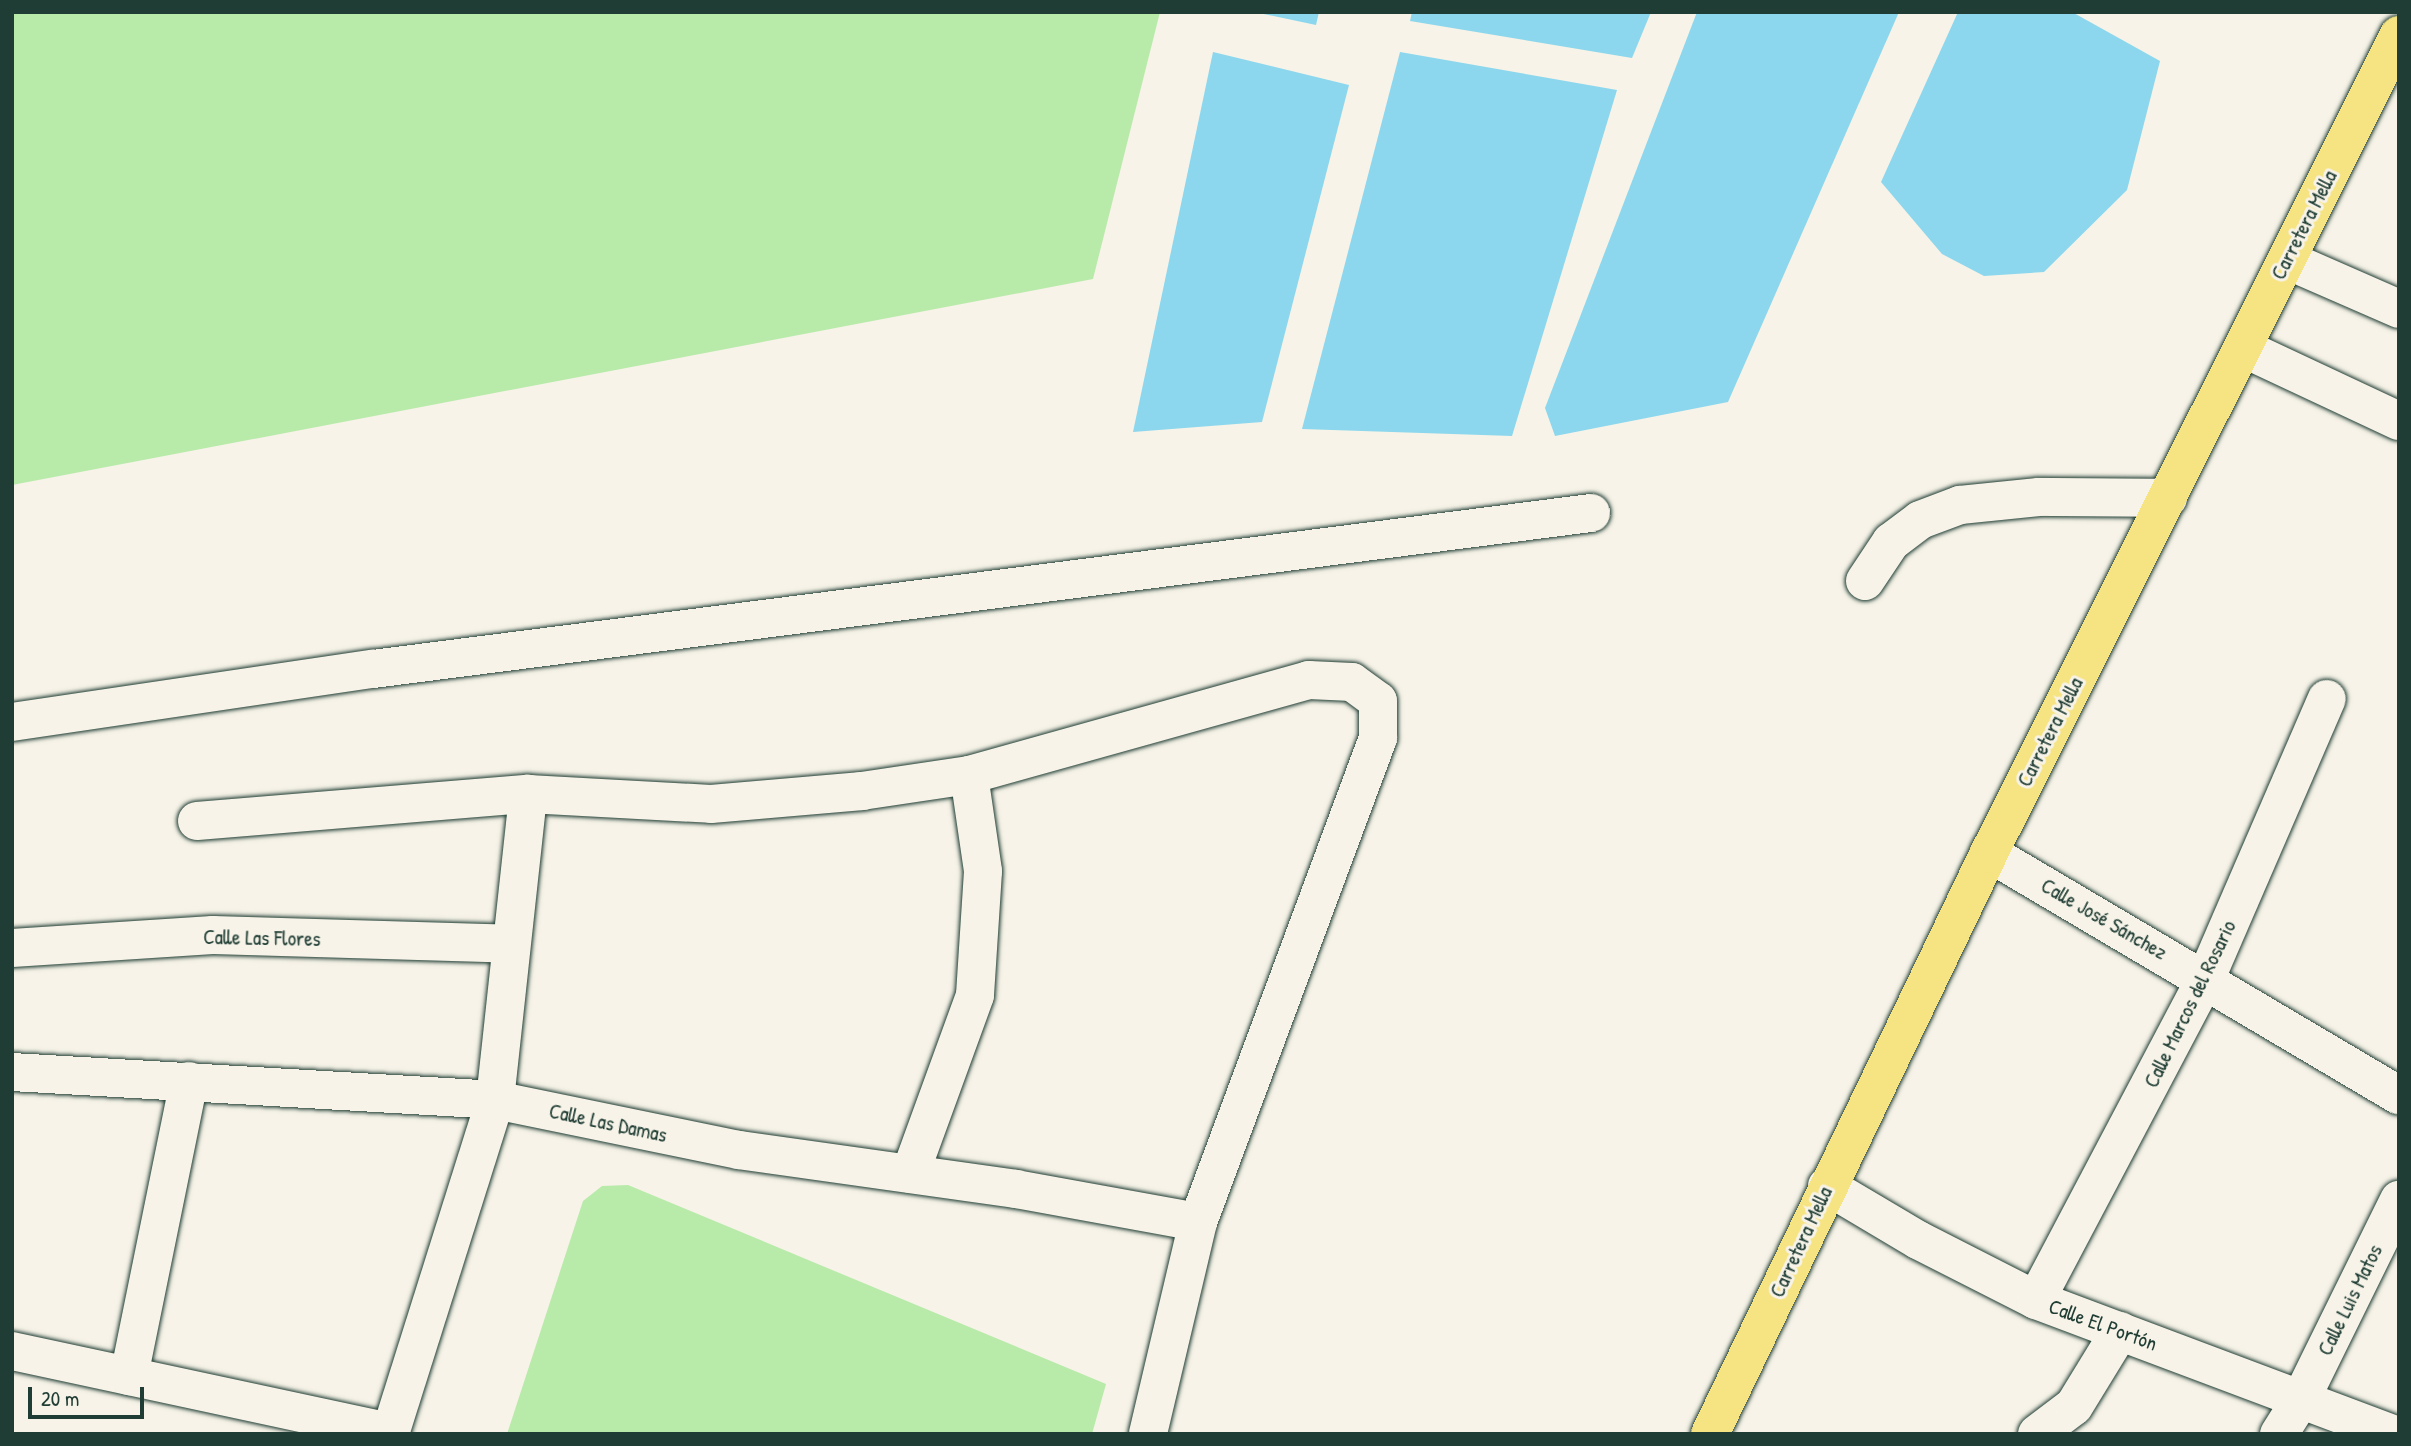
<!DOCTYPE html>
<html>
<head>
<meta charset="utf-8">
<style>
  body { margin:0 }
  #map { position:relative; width:2411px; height:1446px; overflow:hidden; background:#f7f3e8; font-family:"Patrick Hand",sans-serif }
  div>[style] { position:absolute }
  .green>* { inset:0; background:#b8eaaa }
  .water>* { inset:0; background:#8cd7ed }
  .roads { filter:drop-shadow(0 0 2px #1f3d34) drop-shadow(0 0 2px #1f3d34) }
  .minor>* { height:38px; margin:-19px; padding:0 19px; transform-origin:19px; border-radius:19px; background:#f7f3e8 }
  .major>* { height:38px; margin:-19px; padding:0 19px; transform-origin:19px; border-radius:19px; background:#f6e381 }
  span { translate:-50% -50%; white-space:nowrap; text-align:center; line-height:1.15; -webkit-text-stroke:6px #f7f3e8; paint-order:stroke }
  .street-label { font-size:21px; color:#1f3d34 }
  .frame { position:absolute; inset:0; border:14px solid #1f3d34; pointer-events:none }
  .scale { position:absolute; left:28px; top:1387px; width:116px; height:32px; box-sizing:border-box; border:4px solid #1f3d34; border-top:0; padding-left:9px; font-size:21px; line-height:24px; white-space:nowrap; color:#1f3d34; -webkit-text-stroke:5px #f7f3e8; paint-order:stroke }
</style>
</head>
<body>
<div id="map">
  <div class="green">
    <i style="clip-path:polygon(12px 12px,1160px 12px,1093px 279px,12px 485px)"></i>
    <i style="clip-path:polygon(628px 1185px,1106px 1384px,1092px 1434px,507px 1434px,583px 1201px,602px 1186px)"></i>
  </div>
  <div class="water">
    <i style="clip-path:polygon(1254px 12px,1319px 12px,1316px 25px)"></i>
    <i style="clip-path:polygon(1412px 12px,1651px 12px,1632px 58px,1410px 21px)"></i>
    <i style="clip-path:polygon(1697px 12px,1899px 12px,1728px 402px,1555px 436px,1545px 408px)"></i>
    <i style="clip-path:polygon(1958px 12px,2072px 12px,2160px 61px,2127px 190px,2044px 272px,1984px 276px,1942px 254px,1881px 182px)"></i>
    <i style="clip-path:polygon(1213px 52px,1349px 85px,1262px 422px,1133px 432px)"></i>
    <i style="clip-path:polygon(1400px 52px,1617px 90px,1512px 436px,1302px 429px)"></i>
  </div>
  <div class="roads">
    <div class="minor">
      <i style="left:2287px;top:260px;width:122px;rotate:23.6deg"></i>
      <i style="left:2243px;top:348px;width:172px;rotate:25.1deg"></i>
      <i style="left:1865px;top:581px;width:47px;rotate:-56.3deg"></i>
      <i style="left:1891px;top:542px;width:36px;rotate:-37deg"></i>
      <i style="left:1920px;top:520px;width:43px;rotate:-20.6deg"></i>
      <i style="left:1960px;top:505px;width:79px;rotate:-5.8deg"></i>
      <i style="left:2039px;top:497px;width:129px;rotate:0.4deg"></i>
      <i style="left:12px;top:722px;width:365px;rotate:-8.4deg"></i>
      <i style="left:373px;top:669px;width:1228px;rotate:-7.3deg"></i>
      <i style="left:197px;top:821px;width:332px;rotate:-4.7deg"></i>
      <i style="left:528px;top:794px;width:183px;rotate:3.1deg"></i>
      <i style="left:711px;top:804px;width:152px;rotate:-4.9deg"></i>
      <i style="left:862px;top:791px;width:108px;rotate:-8.5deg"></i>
      <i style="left:969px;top:775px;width:353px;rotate:-15.6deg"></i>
      <i style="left:1309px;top:680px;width:43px;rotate:2.7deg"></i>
      <i style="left:1352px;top:682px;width:32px;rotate:36deg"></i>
      <i style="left:1378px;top:701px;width:37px;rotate:90deg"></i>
      <i style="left:1378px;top:738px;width:516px;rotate:110.4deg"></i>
      <i style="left:1198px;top:1222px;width:218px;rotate:103.3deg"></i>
      <i style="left:1989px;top:853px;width:476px;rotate:30.6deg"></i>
      <i style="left:12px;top:948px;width:201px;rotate:-3.7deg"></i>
      <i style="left:213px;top:935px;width:298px;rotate:1.7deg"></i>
      <i style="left:12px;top:1072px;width:484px;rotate:3.3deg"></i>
      <i style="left:495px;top:1100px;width:249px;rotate:11.6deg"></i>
      <i style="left:739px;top:1150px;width:280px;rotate:8deg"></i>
      <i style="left:1016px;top:1189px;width:185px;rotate:10.3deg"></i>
      <i style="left:910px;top:1174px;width:190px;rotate:-70deg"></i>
      <i style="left:975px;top:995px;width:124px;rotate:-86.3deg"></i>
      <i style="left:983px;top:871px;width:97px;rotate:-98.3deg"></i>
      <i style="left:1827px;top:1186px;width:106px;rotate:30.7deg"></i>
      <i style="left:1918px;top:1240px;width:132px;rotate:27deg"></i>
      <i style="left:2036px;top:1300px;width:381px;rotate:20.6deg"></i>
      <i style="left:2036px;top:1300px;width:364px;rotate:-62.2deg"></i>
      <i style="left:2206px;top:978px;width:304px;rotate:-66.6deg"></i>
      <i style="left:12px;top:1351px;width:388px;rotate:12.1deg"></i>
      <i style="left:129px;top:1376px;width:301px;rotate:-78.5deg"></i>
      <i style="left:390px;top:1434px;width:350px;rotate:-72.5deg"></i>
      <i style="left:495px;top:1100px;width:308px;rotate:-83.8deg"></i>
      <i style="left:2037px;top:1434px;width:46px;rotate:-37.1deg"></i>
      <i style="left:2074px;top:1406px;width:88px;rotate:-58.5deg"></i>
      <i style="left:2279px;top:1434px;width:41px;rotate:-57.8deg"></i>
      <i style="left:2301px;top:1399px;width:222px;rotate:-63.8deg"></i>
    </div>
    <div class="major">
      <i style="left:1710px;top:1434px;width:645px;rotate:-64.35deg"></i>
      <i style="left:1989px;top:853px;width:915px;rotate:-63.38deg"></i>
    </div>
  </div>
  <div class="street-label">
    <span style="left:2304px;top:225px;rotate:-63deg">Carretera Mella</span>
    <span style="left:2050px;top:732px;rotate:-63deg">Carretera Mella</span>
    <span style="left:2104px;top:919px;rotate:30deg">Calle José Sánchez</span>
    <span style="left:262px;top:938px;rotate:1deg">Calle Las Flores</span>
    <span style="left:2190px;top:1004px;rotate:-64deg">Calle Marcos del Rosario</span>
    <span style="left:608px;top:1123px;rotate:12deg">Calle Las Damas</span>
    <span style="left:1801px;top:1242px;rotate:-65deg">Carretera Mella</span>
    <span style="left:2350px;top:1300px;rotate:-64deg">Calle Luis Matos</span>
    <span style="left:2103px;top:1325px;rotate:20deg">Calle El Portón</span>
  </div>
  <div class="frame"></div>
  <div class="scale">20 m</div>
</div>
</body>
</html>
